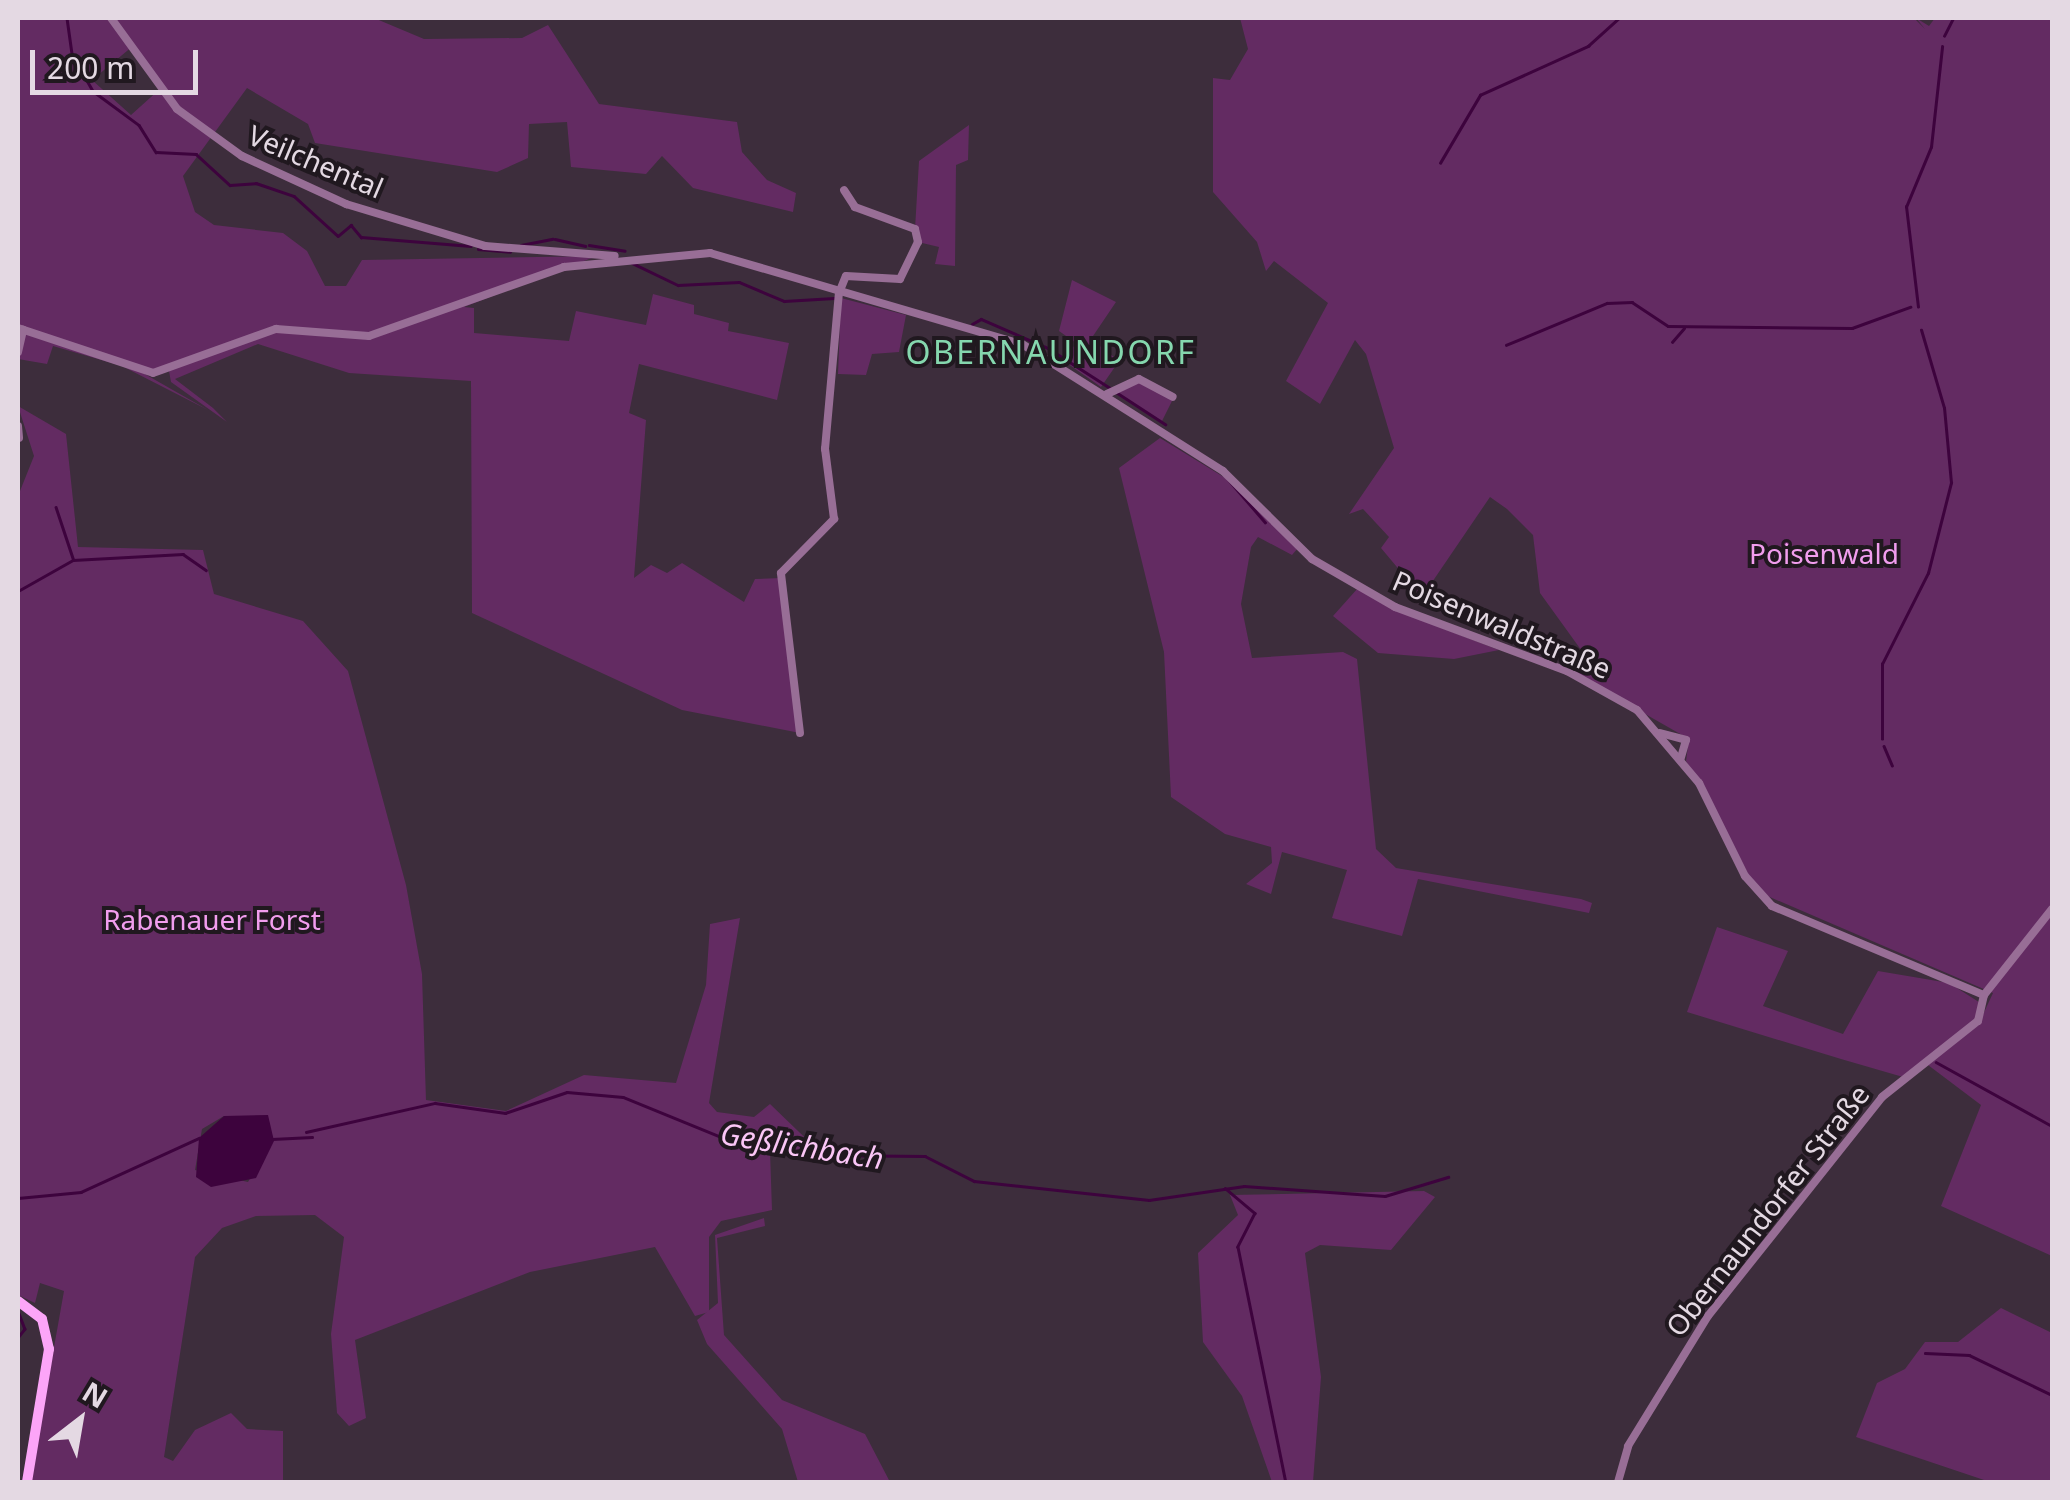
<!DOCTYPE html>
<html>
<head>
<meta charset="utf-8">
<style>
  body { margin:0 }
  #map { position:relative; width:2070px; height:1500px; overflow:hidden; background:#3d2d3c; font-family:"Noto Sans",sans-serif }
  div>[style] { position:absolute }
  .green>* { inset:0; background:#632b62 }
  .water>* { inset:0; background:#3d033d }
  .stream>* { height:2.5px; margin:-1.25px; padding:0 1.25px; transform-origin:1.25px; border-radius:1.25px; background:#3d033d }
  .minor>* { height:8px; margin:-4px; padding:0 4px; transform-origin:4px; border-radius:4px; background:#986e96 }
  .major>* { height:10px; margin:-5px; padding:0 5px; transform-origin:5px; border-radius:5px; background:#fca5f8 }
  span { translate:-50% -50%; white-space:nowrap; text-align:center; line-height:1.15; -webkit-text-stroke:8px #20181f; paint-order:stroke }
  .street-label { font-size:28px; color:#e4d9e3 }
  .park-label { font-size:28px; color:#f19dee }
  .water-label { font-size:30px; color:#fac6f6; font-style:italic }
  .quarter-label { font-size:32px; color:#85d7ae; letter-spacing:2.5px }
  .frame { position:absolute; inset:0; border:20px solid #e4d9e3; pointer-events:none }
  .north { position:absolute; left:30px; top:1370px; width:100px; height:100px; -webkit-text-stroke:8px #20181f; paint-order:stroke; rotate:31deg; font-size:28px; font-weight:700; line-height:40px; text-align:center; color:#e4d9e3 }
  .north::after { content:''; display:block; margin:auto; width:35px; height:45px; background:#e4d9e3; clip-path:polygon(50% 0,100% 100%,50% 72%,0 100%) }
  .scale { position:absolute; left:30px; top:50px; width:168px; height:45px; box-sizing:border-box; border:5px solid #e4d9e3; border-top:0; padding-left:12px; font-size:30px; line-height:35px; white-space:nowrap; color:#e4d9e3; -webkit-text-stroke:8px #20181f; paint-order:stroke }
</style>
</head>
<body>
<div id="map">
  <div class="green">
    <i style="clip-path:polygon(evenodd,18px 18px,374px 18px,424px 39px,522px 38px,548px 25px,599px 104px,737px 122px,742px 152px,767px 180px,796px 193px,793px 212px,693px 188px,662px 156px,646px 174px,571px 167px,567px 122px,529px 124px,528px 158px,497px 172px,315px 143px,308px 124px,247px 88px,183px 176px,195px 212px,214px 225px,283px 233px,307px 251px,325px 286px,346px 286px,362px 260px,597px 256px,464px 307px,474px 308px,474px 333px,569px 341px,576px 311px,646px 325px,653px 294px,694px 305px,694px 314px,729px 323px,728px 331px,789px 343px,777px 400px,639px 364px,629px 413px,646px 420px,634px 578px,651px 565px,667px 573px,682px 563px,744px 602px,755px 579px,781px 578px,800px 733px,682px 710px,472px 613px,471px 381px,349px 373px,258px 344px,175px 379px,213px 408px,227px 422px,171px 382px,169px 371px,143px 373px,208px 410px,122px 366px,53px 346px,47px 364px,18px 359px,18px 18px,133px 46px,161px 88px,131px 115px,92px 80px,133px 46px)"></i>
    <i style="clip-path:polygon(1240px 18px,1914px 18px,1925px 29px,1916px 18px,1929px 26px,1935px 18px,2052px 18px,2052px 1256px,1941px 1206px,1981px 1105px,1928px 1065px,1980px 1021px,1993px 993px,1758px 892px,1686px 761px,1689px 739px,1575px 674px,1584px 654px,1540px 593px,1533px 535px,1507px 509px,1490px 497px,1422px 597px,1381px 548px,1389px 537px,1363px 509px,1349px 514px,1394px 448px,1366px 354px,1355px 340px,1320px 404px,1286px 381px,1328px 303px,1274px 261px,1266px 271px,1257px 242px,1213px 192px,1213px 78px,1230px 80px,1248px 49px)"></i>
    <i style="clip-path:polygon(969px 125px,968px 160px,956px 165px,955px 266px,935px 264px,939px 247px,918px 242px,915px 229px,919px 161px)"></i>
    <i style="clip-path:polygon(1072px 280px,1116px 302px,1091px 339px,1119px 361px,1101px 387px,1064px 361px,1076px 343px,1059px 331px)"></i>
    <i style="clip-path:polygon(841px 298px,906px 315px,899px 352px,872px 354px,866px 375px,838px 374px)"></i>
    <i style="clip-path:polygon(1140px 381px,1173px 399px,1161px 423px,1113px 392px)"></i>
    <i style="clip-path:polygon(evenodd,18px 406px,66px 434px,78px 547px,203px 550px,214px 594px,303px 621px,348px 671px,406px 885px,422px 974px,426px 1100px,506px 1111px,584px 1075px,676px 1083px,706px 985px,710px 924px,740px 918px,709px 1103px,717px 1112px,754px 1117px,770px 1104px,825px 1157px,770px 1151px,772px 1210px,721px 1221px,709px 1237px,709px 1312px,695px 1316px,655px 1247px,530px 1272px,355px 1340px,366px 1418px,349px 1426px,337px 1413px,331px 1334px,344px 1237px,315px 1215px,256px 1216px,222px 1228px,195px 1257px,164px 1457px,173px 1461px,195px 1430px,231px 1413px,247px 1429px,283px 1431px,283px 1482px,30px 1482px,64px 1291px,40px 1283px,35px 1303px,18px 1295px,18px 496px,34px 456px,18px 406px,224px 1116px,263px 1117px,270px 1145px,248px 1182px,195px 1170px,202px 1129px,224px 1116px)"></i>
    <i style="clip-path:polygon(1160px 438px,1227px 479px,1298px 548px,1292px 555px,1258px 537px,1251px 547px,1241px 604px,1252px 658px,1343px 652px,1357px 659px,1376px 849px,1396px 868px,1581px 899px,1592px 903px,1589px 913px,1418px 879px,1402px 936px,1332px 918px,1347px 870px,1282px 852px,1271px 894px,1246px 884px,1272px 863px,1271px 847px,1225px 834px,1171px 797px,1164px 652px,1119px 468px)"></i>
    <i style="clip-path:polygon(1358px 588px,1405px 614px,1499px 650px,1454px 659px,1378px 653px,1333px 616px)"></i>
    <i style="clip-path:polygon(1717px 927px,1788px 951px,1763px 1006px,1843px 1034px,1878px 971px,1949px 983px,1982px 1004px,1975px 1021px,1903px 1077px,1841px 1059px,1687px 1012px)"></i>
    <i style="clip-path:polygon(1424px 1191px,1435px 1197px,1391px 1250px,1320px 1245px,1305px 1253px,1321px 1377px,1313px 1482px,1272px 1482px,1242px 1396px,1203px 1342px,1198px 1253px,1238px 1215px,1230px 1195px)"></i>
    <i style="clip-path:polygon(764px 1218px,765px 1226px,717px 1238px,724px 1335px,782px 1400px,865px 1434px,890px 1482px,798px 1482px,782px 1429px,707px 1344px,697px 1320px,718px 1303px,715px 1235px)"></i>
    <i style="clip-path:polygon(2001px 1308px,2052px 1333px,2052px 1482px,1990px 1482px,1856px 1437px,1877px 1383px,1905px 1369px,1925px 1342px,1958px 1342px)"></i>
  </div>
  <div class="water">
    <i style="clip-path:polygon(224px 1116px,268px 1115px,274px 1141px,256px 1178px,211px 1187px,196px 1177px,199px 1138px)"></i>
  </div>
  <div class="stream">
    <i style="left:67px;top:18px;width:36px;rotate:82deg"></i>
    <i style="left:72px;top:54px;width:43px;rotate:60.4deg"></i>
    <i style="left:93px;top:91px;width:57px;rotate:36.5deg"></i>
    <i style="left:139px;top:125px;width:32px;rotate:58deg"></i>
    <i style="left:156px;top:152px;width:40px;rotate:2.9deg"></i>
    <i style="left:196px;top:154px;width:46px;rotate:42.4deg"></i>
    <i style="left:230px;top:185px;width:26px;rotate:-4deg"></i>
    <i style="left:256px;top:183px;width:40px;rotate:18.9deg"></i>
    <i style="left:294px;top:196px;width:59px;rotate:42.3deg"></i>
    <i style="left:338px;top:236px;width:17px;rotate:-40deg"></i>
    <i style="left:351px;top:225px;width:16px;rotate:50deg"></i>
    <i style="left:361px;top:237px;width:110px;rotate:4.7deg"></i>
    <i style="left:1944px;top:36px;width:20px;rotate:-63deg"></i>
    <i style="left:1440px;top:163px;width:79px;rotate:-59.5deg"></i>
    <i style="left:1480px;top:95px;width:119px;rotate:-24.4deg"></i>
    <i style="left:1588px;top:46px;width:42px;rotate:-42.1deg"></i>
    <i style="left:555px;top:239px;width:31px;rotate:13deg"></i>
    <i style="left:521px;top:245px;width:32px;rotate:-11deg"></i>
    <i style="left:589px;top:245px;width:36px;rotate:9deg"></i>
    <i style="left:478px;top:249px;width:32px;rotate:5deg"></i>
    <i style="left:632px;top:263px;width:51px;rotate:25.6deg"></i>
    <i style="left:678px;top:285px;width:61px;rotate:-2.8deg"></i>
    <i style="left:739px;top:282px;width:49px;rotate:22.9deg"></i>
    <i style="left:784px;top:301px;width:50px;rotate:-3.4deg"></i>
    <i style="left:1918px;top:307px;width:101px;rotate:-96.8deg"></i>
    <i style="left:1906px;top:207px;width:65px;rotate:-67.4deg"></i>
    <i style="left:1931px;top:147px;width:101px;rotate:-83.7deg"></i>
    <i style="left:972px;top:324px;width:10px;rotate:-29deg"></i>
    <i style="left:981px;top:319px;width:73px;rotate:23.4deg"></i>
    <i style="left:1048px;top:348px;width:74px;rotate:32.8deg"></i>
    <i style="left:1672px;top:342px;width:18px;rotate:-49deg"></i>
    <i style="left:1506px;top:345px;width:109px;rotate:-22.6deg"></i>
    <i style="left:1607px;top:303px;width:25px;rotate:-2deg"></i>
    <i style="left:1632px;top:302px;width:43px;rotate:33.7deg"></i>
    <i style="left:1668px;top:326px;width:184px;rotate:0.6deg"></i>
    <i style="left:1852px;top:328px;width:62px;rotate:-19.9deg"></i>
    <i style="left:1116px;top:392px;width:59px;rotate:33.1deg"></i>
    <i style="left:1228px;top:479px;width:57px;rotate:49.3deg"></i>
    <i style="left:56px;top:507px;width:54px;rotate:71.6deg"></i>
    <i style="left:18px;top:591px;width:63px;rotate:-29.4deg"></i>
    <i style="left:73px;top:560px;width:110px;rotate:-3.1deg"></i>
    <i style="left:183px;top:554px;width:28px;rotate:35deg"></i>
    <i style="left:1882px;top:739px;width:75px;rotate:-90deg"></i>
    <i style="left:1882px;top:664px;width:102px;rotate:-63.2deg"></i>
    <i style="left:1928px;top:573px;width:93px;rotate:-75.7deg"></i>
    <i style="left:1951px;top:483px;width:75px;rotate:-95.3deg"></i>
    <i style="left:1944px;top:408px;width:81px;rotate:-106.4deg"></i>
    <i style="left:1884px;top:746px;width:21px;rotate:67deg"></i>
    <i style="left:1936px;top:1062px;width:132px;rotate:28.9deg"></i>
    <i style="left:306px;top:1132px;width:132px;rotate:-12.7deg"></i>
    <i style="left:435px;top:1103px;width:71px;rotate:8.1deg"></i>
    <i style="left:505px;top:1113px;width:65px;rotate:-18.7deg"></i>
    <i style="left:567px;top:1092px;width:56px;rotate:5.1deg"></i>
    <i style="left:623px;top:1097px;width:106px;rotate:22.2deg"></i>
    <i style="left:721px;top:1137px;width:101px;rotate:10.3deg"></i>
    <i style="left:820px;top:1155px;width:105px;rotate:0.5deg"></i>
    <i style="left:925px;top:1156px;width:55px;rotate:27deg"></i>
    <i style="left:974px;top:1181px;width:176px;rotate:6.2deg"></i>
    <i style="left:1149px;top:1200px;width:96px;rotate:-8.4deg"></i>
    <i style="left:1244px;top:1186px;width:141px;rotate:4.1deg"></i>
    <i style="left:1385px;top:1196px;width:66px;rotate:-16.8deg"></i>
    <i style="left:272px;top:1139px;width:40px;rotate:-2.9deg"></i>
    <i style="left:1225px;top:1188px;width:39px;rotate:40deg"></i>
    <i style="left:1255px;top:1213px;width:38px;rotate:117deg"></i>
    <i style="left:1238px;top:1247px;width:240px;rotate:78.5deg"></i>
    <i style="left:18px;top:1198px;width:63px;rotate:-5.4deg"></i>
    <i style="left:81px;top:1192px;width:130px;rotate:-24.6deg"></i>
    <i style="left:18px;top:1259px;width:9px;rotate:90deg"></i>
    <i style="left:18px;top:1311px;width:19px;rotate:69deg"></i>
    <i style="left:25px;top:1329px;width:11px;rotate:128deg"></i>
    <i style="left:1925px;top:1353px;width:44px;rotate:2.6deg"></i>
    <i style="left:1969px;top:1355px;width:92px;rotate:25.7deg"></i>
  </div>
  <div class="minor">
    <i style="left:111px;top:18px;width:112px;rotate:54deg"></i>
    <i style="left:177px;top:109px;width:80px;rotate:35.9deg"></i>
    <i style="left:242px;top:156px;width:115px;rotate:24.8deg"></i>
    <i style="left:346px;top:204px;width:145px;rotate:16.8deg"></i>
    <i style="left:485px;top:246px;width:130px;rotate:4.4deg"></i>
    <i style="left:18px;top:328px;width:142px;rotate:18.4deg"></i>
    <i style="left:153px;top:373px;width:131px;rotate:-19.7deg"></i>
    <i style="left:276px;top:329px;width:93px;rotate:4.3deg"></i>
    <i style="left:369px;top:336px;width:207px;rotate:-19.5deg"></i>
    <i style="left:564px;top:267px;width:147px;rotate:-5.5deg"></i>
    <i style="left:710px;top:253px;width:325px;rotate:16.3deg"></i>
    <i style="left:1022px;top:344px;width:238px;rotate:32.3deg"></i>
    <i style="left:1223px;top:471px;width:125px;rotate:44.7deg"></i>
    <i style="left:1312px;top:559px;width:96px;rotate:30deg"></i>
    <i style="left:1395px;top:607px;width:184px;rotate:20.4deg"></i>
    <i style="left:1567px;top:671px;width:80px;rotate:29.1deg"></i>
    <i style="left:1637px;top:710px;width:96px;rotate:49.7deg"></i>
    <i style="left:1699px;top:783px;width:104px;rotate:63.7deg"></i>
    <i style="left:1745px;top:876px;width:40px;rotate:48deg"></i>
    <i style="left:1772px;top:906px;width:230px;rotate:22.8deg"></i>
    <i style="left:18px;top:352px;width:23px;rotate:-77deg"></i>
    <i style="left:1107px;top:394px;width:35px;rotate:-25deg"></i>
    <i style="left:1139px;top:379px;width:38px;rotate:28deg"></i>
    <i style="left:18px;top:426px;width:12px;rotate:85deg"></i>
    <i style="left:800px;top:733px;width:161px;rotate:-96.8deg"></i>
    <i style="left:781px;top:573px;width:76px;rotate:-45.5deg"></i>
    <i style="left:834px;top:519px;width:71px;rotate:-97.3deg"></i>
    <i style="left:825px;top:449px;width:157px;rotate:-84.9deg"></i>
    <i style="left:839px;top:293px;width:18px;rotate:-68deg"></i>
    <i style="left:846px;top:276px;width:54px;rotate:3.2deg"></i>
    <i style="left:900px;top:279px;width:41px;rotate:-64.1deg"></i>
    <i style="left:918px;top:242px;width:13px;rotate:-103deg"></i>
    <i style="left:915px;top:229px;width:64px;rotate:-159.9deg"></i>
    <i style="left:855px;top:207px;width:20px;rotate:-123deg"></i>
    <i style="left:1660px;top:733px;width:27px;rotate:15deg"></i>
    <i style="left:1686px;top:740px;width:19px;rotate:106deg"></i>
    <i style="left:1984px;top:995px;width:110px;rotate:-51.7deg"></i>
    <i style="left:1618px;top:1482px;width:37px;rotate:-74deg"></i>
    <i style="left:1628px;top:1446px;width:153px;rotate:-58.4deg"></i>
    <i style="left:1708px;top:1316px;width:280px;rotate:-51.5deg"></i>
    <i style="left:1882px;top:1097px;width:122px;rotate:-38.4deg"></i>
    <i style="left:1978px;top:1021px;width:27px;rotate:-77deg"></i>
  </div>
  <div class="major">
    <i style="left:18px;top:1301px;width:30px;rotate:37deg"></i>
    <i style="left:42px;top:1319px;width:31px;rotate:77deg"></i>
    <i style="left:49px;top:1349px;width:135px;rotate:99.4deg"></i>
  </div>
  <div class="street-label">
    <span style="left:316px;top:161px;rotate:23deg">Veilchental</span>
    <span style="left:1502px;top:624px;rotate:23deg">Poisenwaldstraße</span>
    <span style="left:1767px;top:1210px;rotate:-52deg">Obernaundorfer Straße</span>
  </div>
  <div class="park-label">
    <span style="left:1824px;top:553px">Poisenwald</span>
    <span style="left:212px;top:919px">Rabenauer Forst</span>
  </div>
  <div class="water-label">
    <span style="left:802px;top:1146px;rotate:9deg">Geßlichbach</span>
  </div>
  <div class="quarter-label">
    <span style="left:1051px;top:352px">OBERNAUNDORF</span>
  </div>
  <div class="frame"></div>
  <div class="north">N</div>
  <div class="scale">200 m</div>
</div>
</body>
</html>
